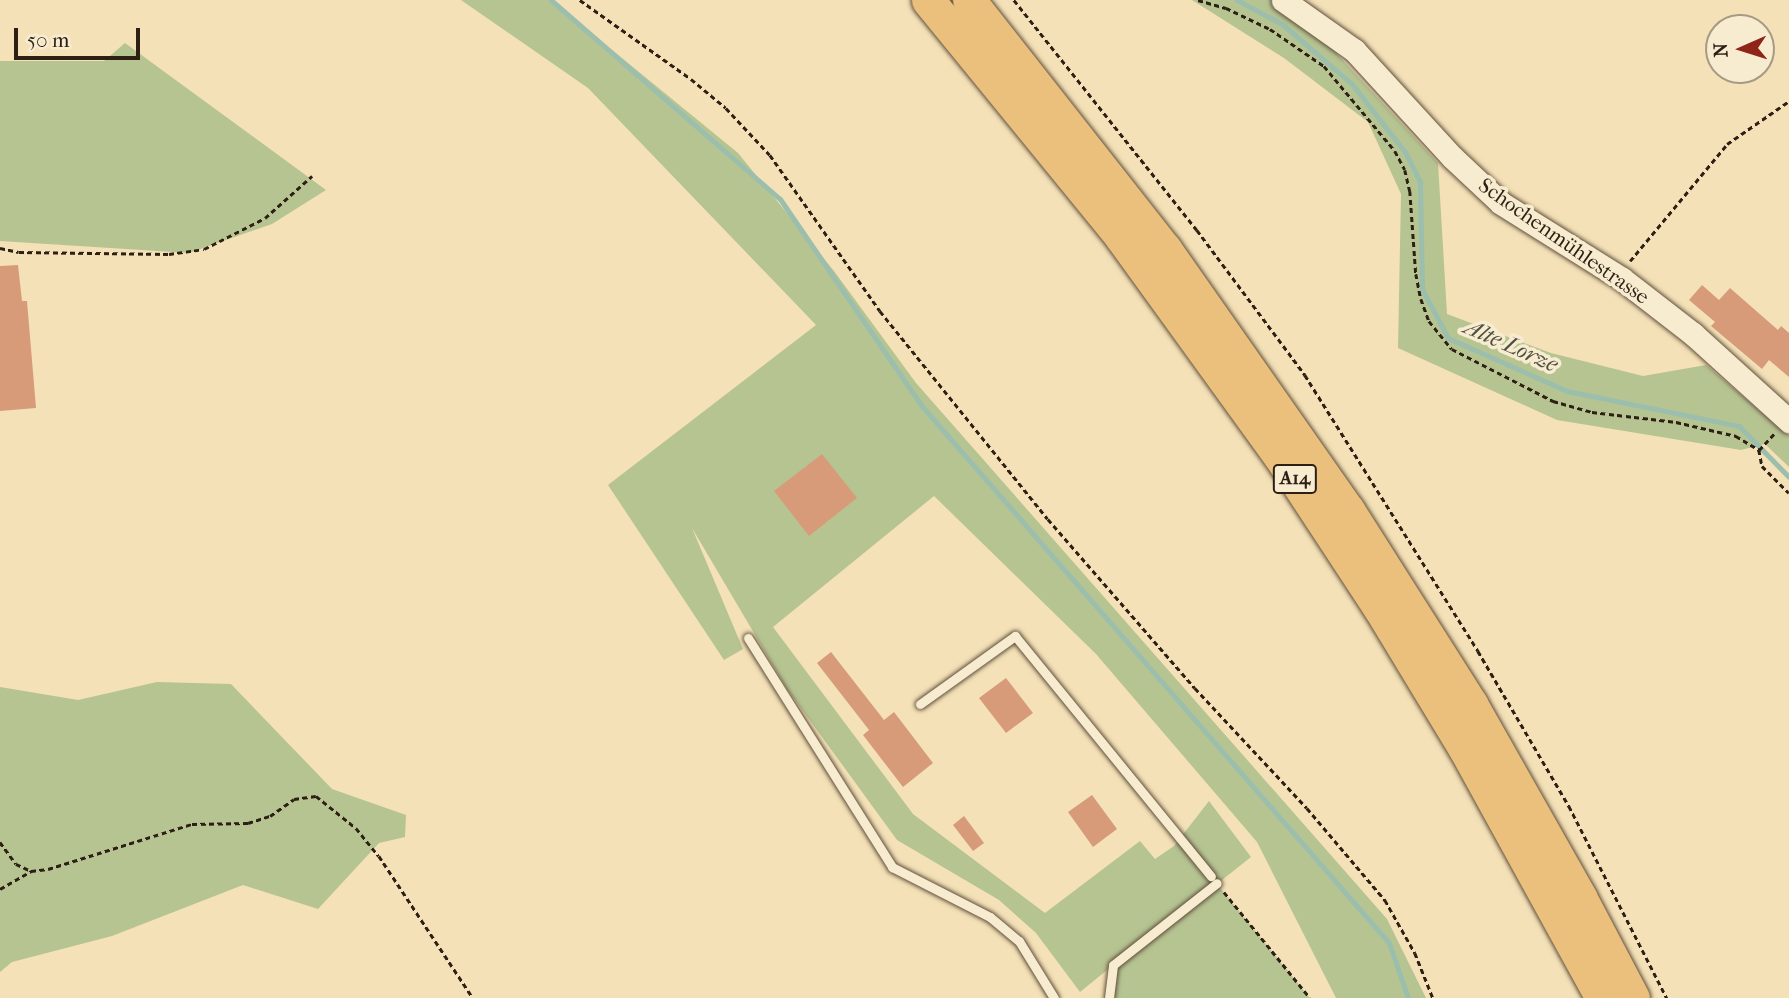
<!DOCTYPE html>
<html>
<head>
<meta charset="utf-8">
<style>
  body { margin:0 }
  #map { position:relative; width:1789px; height:998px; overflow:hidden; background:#f4e1b7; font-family:"IM FELL French Canon",serif }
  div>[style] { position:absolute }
  .green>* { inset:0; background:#b6c492 }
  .stream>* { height:5px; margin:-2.5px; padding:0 2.5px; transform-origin:2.5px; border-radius:2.5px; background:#9cbeac }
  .building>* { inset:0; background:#d79b79 }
  .path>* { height:2.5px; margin-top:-1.25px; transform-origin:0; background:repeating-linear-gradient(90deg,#2e1f14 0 5px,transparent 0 8.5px) }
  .roads { filter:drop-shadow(0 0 2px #60503d) drop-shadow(0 0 2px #60503d) }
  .service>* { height:9px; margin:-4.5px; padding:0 4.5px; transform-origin:4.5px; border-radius:4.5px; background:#f8ecd0 }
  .tertiary>* { height:23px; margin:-11.5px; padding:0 11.5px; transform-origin:11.5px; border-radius:11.5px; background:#f8ecd0 }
  .motorway>* { height:33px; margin:-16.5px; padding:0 16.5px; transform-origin:16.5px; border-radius:16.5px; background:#eac07c }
  span { translate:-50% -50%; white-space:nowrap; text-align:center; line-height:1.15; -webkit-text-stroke:7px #f8ecd0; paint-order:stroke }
  .shield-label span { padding:2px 5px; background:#f8ecd0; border:2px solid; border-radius:5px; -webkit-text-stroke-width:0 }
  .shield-label { font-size:19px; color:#2e1f14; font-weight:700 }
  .street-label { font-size:21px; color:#2e1f14 }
  .water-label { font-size:23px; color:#4f4f42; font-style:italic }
  .north { position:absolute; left:1705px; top:14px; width:70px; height:70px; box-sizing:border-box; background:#f8ecd0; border:2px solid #a79a85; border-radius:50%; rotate:267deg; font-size:19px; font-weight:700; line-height:28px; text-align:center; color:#2e1f14 }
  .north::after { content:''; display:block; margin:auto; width:24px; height:32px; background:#8f2418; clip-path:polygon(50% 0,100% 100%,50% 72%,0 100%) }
  .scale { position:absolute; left:14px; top:28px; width:126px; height:32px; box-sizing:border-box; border:4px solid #2e1f14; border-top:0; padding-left:9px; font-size:21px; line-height:24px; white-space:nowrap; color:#2e1f14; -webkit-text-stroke:5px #f8ecd0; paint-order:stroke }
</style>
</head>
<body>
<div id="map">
  <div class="green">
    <i style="clip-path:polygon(461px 0,551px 0,738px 153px,834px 271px,916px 383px,1387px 919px,1426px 998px,1336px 998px,1257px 842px,1096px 654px,934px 496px,773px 627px,913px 814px,1045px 913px,1140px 841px,1155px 859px,1174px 846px,1209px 801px,1251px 857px,1217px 884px,1310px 998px,1109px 998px,1112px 966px,1080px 992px,1036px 933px,999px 900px,897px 840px,787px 689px,692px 528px,743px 649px,724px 660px,608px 485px,816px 325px,588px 88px)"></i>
    <i style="clip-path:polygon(1192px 0,1279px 0,1300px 14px,1438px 163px,1447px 314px,1551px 353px,1643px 376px,1706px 365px,1789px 436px,1789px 467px,1765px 444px,1741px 450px,1557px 420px,1398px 348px,1401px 194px,1368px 122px,1284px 58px)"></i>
    <i style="clip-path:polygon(125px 43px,326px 190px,272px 224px,189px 253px,0 241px,0 61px,104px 61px)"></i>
    <i style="clip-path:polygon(157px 682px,231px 684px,332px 789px,406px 815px,405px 837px,379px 843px,318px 909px,243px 885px,112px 936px,12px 962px,0 972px,0 687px,78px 700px)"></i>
  </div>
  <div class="stream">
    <i style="left:551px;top:0;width:303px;rotate:41deg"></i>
    <i style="left:780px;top:199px;width:250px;rotate:55.6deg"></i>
    <i style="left:921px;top:405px;width:713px;rotate:48.98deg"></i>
    <i style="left:1389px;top:943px;width:58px;rotate:70.9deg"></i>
    <i style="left:1237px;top:0;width:51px;rotate:28.1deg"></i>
    <i style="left:1282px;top:24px;width:92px;rotate:40.6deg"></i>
    <i style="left:1352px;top:84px;width:86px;rotate:52.1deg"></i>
    <i style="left:1405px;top:152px;width:34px;rotate:63deg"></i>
    <i style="left:1420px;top:182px;width:107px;rotate:88.9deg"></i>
    <i style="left:1422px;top:289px;width:55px;rotate:62deg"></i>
    <i style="left:1448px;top:338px;width:130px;rotate:24deg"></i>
    <i style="left:1567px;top:391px;width:176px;rotate:11.5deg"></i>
    <i style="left:1739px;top:426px;width:71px;rotate:45.6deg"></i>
  </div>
  <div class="building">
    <i style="clip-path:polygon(18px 265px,22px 301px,27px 301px,36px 408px,0 411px,0 266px)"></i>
    <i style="clip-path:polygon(1702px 285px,1719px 300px,1730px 288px,1778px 330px,1781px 326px,1789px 333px,1789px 377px,1769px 360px,1762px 369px,1711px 326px,1715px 322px,1689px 300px)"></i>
    <i style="clip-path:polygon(822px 454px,857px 498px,809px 536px,774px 491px)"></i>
    <i style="clip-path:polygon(831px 652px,884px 720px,894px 712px,933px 763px,903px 787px,863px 735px,869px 730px,817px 663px)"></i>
    <i style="clip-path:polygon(1006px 678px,1033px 713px,1006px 733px,979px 698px)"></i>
    <i style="clip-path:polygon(1092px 795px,1117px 829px,1093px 847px,1068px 812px)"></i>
    <i style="clip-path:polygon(964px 816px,984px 843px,973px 851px,953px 825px)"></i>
  </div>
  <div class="path">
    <i style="left:580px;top:0;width:136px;rotate:35.4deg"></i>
    <i style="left:691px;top:79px;width:45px;rotate:39.6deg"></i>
    <i style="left:726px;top:108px;width:64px;rotate:46.9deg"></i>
    <i style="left:770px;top:155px;width:191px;rotate:54.8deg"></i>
    <i style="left:880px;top:311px;width:267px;rotate:51.1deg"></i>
    <i style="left:1048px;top:519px;width:224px;rotate:49deg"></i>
    <i style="left:1195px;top:688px;width:164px;rotate:47deg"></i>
    <i style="left:1307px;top:808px;width:121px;rotate:49.7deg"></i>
    <i style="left:1385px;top:900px;width:61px;rotate:60.5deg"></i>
    <i style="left:1415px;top:953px;width:48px;rotate:68.2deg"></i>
    <i style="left:1014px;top:0;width:294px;rotate:51.5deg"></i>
    <i style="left:1197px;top:230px;width:181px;rotate:53.3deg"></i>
    <i style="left:1305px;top:375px;width:326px;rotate:57.9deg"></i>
    <i style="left:1478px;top:651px;width:180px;rotate:59.6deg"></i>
    <i style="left:1569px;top:806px;width:216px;rotate:63deg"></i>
    <i style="left:1198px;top:0;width:29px;rotate:16deg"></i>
    <i style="left:1226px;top:8px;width:49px;rotate:25.5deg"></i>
    <i style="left:1270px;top:29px;width:65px;rotate:34.4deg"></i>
    <i style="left:1324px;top:66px;width:111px;rotate:50.1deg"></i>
    <i style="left:1395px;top:151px;width:21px;rotate:62deg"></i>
    <i style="left:1405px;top:170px;width:22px;rotate:77deg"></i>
    <i style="left:1410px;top:191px;width:83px;rotate:85.9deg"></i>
    <i style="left:1416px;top:274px;width:25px;rotate:79deg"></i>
    <i style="left:1421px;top:299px;width:23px;rotate:70deg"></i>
    <i style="left:1429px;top:321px;width:36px;rotate:51deg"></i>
    <i style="left:1452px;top:349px;width:114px;rotate:27.2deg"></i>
    <i style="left:1553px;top:401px;width:41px;rotate:15.8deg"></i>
    <i style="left:1592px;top:412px;width:85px;rotate:6.8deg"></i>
    <i style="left:1676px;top:422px;width:62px;rotate:13.1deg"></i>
    <i style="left:1736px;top:436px;width:27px;rotate:31deg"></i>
    <i style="left:1759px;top:450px;width:16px;rotate:79deg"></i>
    <i style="left:1762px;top:466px;width:38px;rotate:45deg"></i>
    <i style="left:0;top:248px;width:19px;rotate:12deg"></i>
    <i style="left:19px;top:252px;width:150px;rotate:0.8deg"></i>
    <i style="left:169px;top:254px;width:35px;rotate:-8deg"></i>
    <i style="left:204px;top:249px;width:68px;rotate:-26.9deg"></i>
    <i style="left:265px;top:218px;width:63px;rotate:-41.8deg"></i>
    <i style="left:1630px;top:261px;width:152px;rotate:-50.3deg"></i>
    <i style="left:1727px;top:144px;width:75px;rotate:-34.7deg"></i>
    <i style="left:1759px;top:450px;width:22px;rotate:-47deg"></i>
    <i style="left:0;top:842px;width:27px;rotate:54deg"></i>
    <i style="left:16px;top:864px;width:17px;rotate:25deg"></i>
    <i style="left:31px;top:871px;width:17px;rotate:-7deg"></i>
    <i style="left:48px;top:869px;width:151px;rotate:-17.4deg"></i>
    <i style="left:192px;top:824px;width:56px;rotate:-1deg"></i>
    <i style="left:248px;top:823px;width:23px;rotate:-18deg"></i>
    <i style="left:270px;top:816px;width:29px;rotate:-35deg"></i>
    <i style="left:294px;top:799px;width:22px;rotate:-8deg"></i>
    <i style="left:316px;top:796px;width:51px;rotate:38.7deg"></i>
    <i style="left:356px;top:828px;width:36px;rotate:51deg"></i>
    <i style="left:379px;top:856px;width:170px;rotate:56.5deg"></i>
    <i style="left:0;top:889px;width:36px;rotate:-30deg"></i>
    <i style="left:1224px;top:892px;width:136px;rotate:50.9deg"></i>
  </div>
  <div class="roads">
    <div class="service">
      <i style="left:748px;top:638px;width:271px;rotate:57.8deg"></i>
      <i style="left:892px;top:867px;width:110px;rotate:27deg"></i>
      <i style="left:990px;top:917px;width:38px;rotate:40deg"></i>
      <i style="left:1019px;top:941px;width:67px;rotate:58.4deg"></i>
      <i style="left:920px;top:704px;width:117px;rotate:-35.6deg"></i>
      <i style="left:1015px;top:636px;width:310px;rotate:50.8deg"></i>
      <i style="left:1109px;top:998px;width:33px;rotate:-83deg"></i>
      <i style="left:1113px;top:965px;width:132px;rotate:-38.3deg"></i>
    </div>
    <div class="tertiary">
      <i style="left:1283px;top:0;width:87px;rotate:35.2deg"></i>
      <i style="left:1354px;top:50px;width:145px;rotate:47.5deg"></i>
      <i style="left:1452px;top:157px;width:67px;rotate:43.2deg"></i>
      <i style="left:1501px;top:203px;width:143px;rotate:32.1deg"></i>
      <i style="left:1622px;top:279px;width:90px;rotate:37.8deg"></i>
      <i style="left:1693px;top:334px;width:130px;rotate:42.2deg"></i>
    </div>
    <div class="motorway">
      <i style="left:928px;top:0;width:306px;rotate:50.8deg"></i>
      <i style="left:1121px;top:237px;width:269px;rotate:54.1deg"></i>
      <i style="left:1279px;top:455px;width:182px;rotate:56.7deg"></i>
      <i style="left:1379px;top:607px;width:166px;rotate:58.8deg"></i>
      <i style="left:1465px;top:749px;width:284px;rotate:61.2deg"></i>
      <i style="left:969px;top:0;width:317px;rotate:51.8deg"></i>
      <i style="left:1165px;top:249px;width:319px;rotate:55deg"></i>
      <i style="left:1348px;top:510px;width:230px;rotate:57.6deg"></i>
      <i style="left:1471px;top:704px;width:222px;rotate:60.5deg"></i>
      <i style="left:1580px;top:897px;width:114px;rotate:62.3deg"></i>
    </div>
  </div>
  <div class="shield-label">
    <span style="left:1295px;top:479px">A14</span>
  </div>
  <div class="street-label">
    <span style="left:1564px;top:241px;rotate:35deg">Schochenmühlestrasse</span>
  </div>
  <div class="water-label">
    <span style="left:1511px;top:346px;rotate:24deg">Alte Lorze</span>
  </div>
  <div class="north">N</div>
  <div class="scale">50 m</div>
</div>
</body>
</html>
